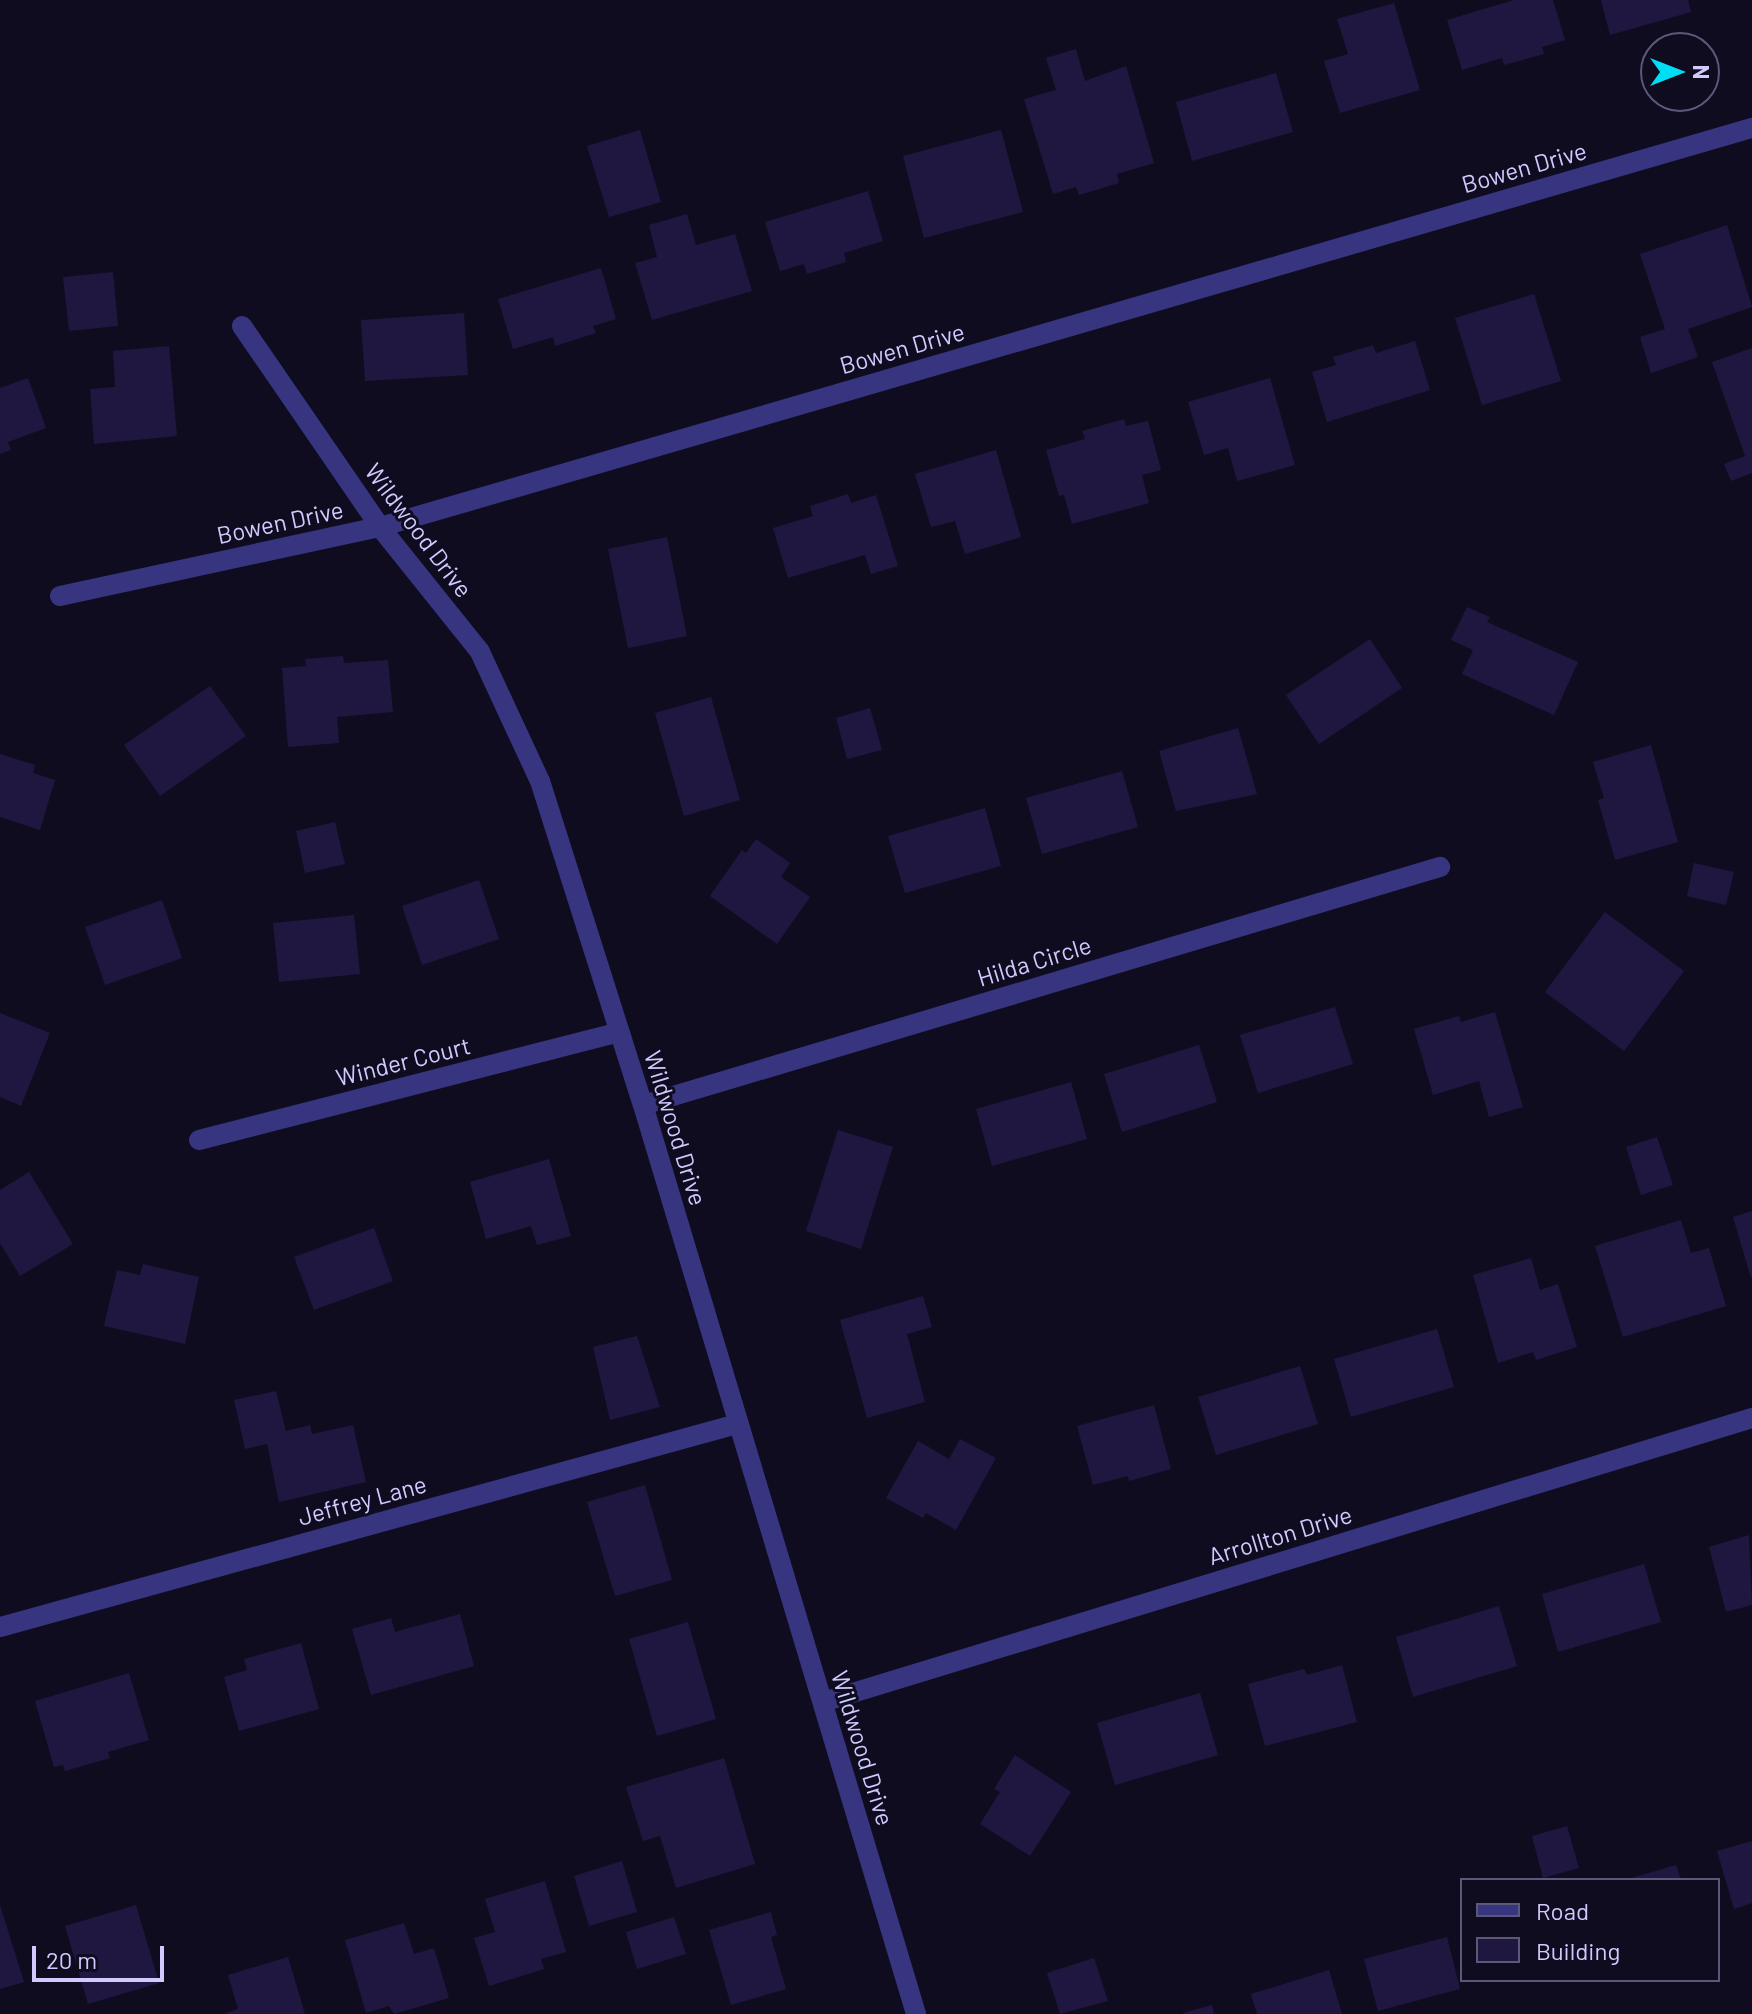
<!DOCTYPE html>
<html>
<head>
<meta charset="utf-8">
<style>
  body { margin:0 }
  #map { position:relative; width:1752px; height:2014px; overflow:hidden; background:#0f0c20; font-family:Barlow,sans-serif }
  div>[style] { position:absolute }
  .building>* { inset:0; background:#201741 }
  .minor>* { height:20px; margin:-10px; padding:0 10px; transform-origin:10px; border-radius:10px; background:#373580 }
  span { translate:-50% -50%; white-space:nowrap; text-align:center; line-height:1.15; -webkit-text-stroke:6px #0f0c20; paint-order:stroke }
  .street-label { font-size:24px; color:#d0caff }
  .legend { position:absolute; left:1460px; top:1878px; width:260px; height:104px; box-sizing:border-box; background:#0f0c20; border:2px solid #5c5879; margin:0; padding:10px 14px; list-style:none; font-size:24px; color:#d0caff }
  .legend li { display:flex; align-items:center; gap:16px; height:40px }
  .legend b { width:40px; border:2px solid #5c5879 }
  .north { position:absolute; left:1640px; top:32px; width:80px; height:80px; box-sizing:border-box; background:#0f0c20; border:2px solid #5c5879; border-radius:50%; rotate:90deg; font-size:22px; font-weight:700; line-height:32px; text-align:center; color:#d0caff }
  .north::after { content:''; display:block; margin:auto; width:28px; height:36px; background:#00def5; clip-path:polygon(50% 0,100% 100%,50% 72%,0 100%) }
  .scale { position:absolute; left:32px; top:1946px; width:132px; height:36px; box-sizing:border-box; border:4px solid #d0caff; border-top:0; padding-left:10px; font-size:24px; line-height:28px; white-space:nowrap; color:#d0caff; -webkit-text-stroke:6px #0f0c20; paint-order:stroke }
</style>
</head>
<body>
<div id="map">
  <div class="building">
    <i style="clip-path:polygon(1514px 0,1553px 0,1565px 40px,1542px 47px,1544px 54px,1504px 65px,1502px 58px,1462px 70px,1447px 20px)"></i>
    <i style="clip-path:polygon(1601px 0,1688px 0,1691px 12px,1610px 35px)"></i>
    <i style="clip-path:polygon(1394px 3px,1420px 90px,1340px 113px,1324px 61px,1348px 54px,1337px 19px)"></i>
    <i style="clip-path:polygon(1076px 49px,1085px 81px,1126px 66px,1154px 163px,1117px 174px,1119px 183px,1079px 195px,1076px 187px,1053px 194px,1024px 99px,1056px 90px,1046px 58px)"></i>
    <i style="clip-path:polygon(1276px 73px,1293px 132px,1192px 161px,1176px 102px)"></i>
    <i style="clip-path:polygon(640px 130px,661px 202px,609px 217px,587px 146px)"></i>
    <i style="clip-path:polygon(1001px 130px,1023px 212px,924px 238px,903px 156px)"></i>
    <i style="clip-path:polygon(868px 191px,883px 241px,844px 253px,846px 262px,807px 274px,804px 264px,780px 271px,765px 222px)"></i>
    <i style="clip-path:polygon(687px 214px,696px 245px,735px 234px,752px 291px,652px 320px,635px 263px,657px 257px,649px 225px)"></i>
    <i style="clip-path:polygon(1727px 225px,1752px 307px,1688px 329px,1698px 357px,1651px 373px,1640px 337px,1665px 329px,1640px 254px)"></i>
    <i style="clip-path:polygon(601px 268px,616px 319px,593px 326px,596px 333px,555px 346px,553px 337px,513px 349px,498px 299px)"></i>
    <i style="clip-path:polygon(113px 272px,118px 326px,69px 331px,63px 277px)"></i>
    <i style="clip-path:polygon(1534px 294px,1561px 381px,1482px 405px,1455px 318px)"></i>
    <i style="clip-path:polygon(464px 313px,468px 375px,365px 381px,361px 320px)"></i>
    <i style="clip-path:polygon(1415px 341px,1430px 390px,1327px 422px,1312px 372px,1336px 365px,1333px 357px,1373px 345px,1376px 353px)"></i>
    <i style="clip-path:polygon(169px 346px,177px 436px,94px 444px,90px 389px,115px 387px,113px 351px)"></i>
    <i style="clip-path:polygon(1752px 348px,1752px 473px,1731px 481px,1724px 464px,1745px 456px,1712px 362px)"></i>
    <i style="clip-path:polygon(28px 378px,46px 428px,8px 442px,11px 450px,0 454px,0 388px)"></i>
    <i style="clip-path:polygon(1270px 378px,1295px 465px,1237px 481px,1228px 448px,1204px 455px,1188px 402px)"></i>
    <i style="clip-path:polygon(1124px 419px,1126px 426px,1148px 421px,1161px 470px,1142px 475px,1149px 503px,1072px 524px,1064px 495px,1059px 496px,1046px 450px,1085px 439px,1082px 431px)"></i>
    <i style="clip-path:polygon(996px 450px,1021px 537px,965px 554px,955px 521px,931px 527px,915px 474px)"></i>
    <i style="clip-path:polygon(848px 494px,851px 503px,876px 495px,898px 566px,871px 574px,865px 555px,788px 578px,773px 528px,813px 516px,810px 506px)"></i>
    <i style="clip-path:polygon(667px 537px,687px 636px,628px 648px,608px 549px)"></i>
    <i style="clip-path:polygon(1467px 607px,1490px 617px,1487px 622px,1578px 662px,1554px 715px,1462px 674px,1473px 650px,1451px 640px)"></i>
    <i style="clip-path:polygon(1370px 639px,1402px 688px,1319px 744px,1286px 695px)"></i>
    <i style="clip-path:polygon(343px 656px,344px 663px,388px 660px,393px 712px,337px 717px,339px 743px,288px 747px,282px 668px,306px 666px,305px 659px)"></i>
    <i style="clip-path:polygon(210px 686px,246px 736px,160px 796px,124px 745px)"></i>
    <i style="clip-path:polygon(711px 697px,740px 800px,684px 816px,655px 713px)"></i>
    <i style="clip-path:polygon(870px 708px,882px 750px,847px 759px,836px 718px)"></i>
    <i style="clip-path:polygon(1238px 728px,1257px 794px,1176px 811px,1159px 751px)"></i>
    <i style="clip-path:polygon(1651px 745px,1678px 842px,1615px 860px,1598px 800px,1604px 798px,1593px 762px)"></i>
    <i style="clip-path:polygon(0 754px,35px 765px,33px 773px,55px 780px,40px 830px,0 817px)"></i>
    <i style="clip-path:polygon(1122px 771px,1138px 827px,1042px 854px,1026px 798px)"></i>
    <i style="clip-path:polygon(985px 808px,1001px 866px,905px 893px,888px 836px)"></i>
    <i style="clip-path:polygon(335px 822px,345px 864px,305px 873px,296px 831px)"></i>
    <i style="clip-path:polygon(756px 839px,790px 863px,781px 877px,810px 897px,777px 944px,710px 896px,742px 850px,746px 853px)"></i>
    <i style="clip-path:polygon(1694px 863px,1734px 872px,1726px 905px,1687px 896px)"></i>
    <i style="clip-path:polygon(479px 880px,499px 939px,422px 965px,402px 906px)"></i>
    <i style="clip-path:polygon(162px 900px,182px 958px,105px 985px,85px 927px)"></i>
    <i style="clip-path:polygon(1605px 912px,1684px 971px,1624px 1051px,1545px 992px)"></i>
    <i style="clip-path:polygon(354px 915px,360px 974px,279px 982px,273px 923px)"></i>
    <i style="clip-path:polygon(1335px 1007px,1353px 1064px,1258px 1093px,1240px 1035px)"></i>
    <i style="clip-path:polygon(1495px 1012px,1523px 1107px,1489px 1117px,1479px 1081px,1433px 1095px,1414px 1029px,1459px 1016px,1461px 1022px)"></i>
    <i style="clip-path:polygon(0 1013px,50px 1033px,21px 1106px,0 1097px)"></i>
    <i style="clip-path:polygon(1199px 1045px,1217px 1102px,1122px 1132px,1104px 1074px)"></i>
    <i style="clip-path:polygon(1071px 1082px,1087px 1139px,992px 1166px,976px 1109px)"></i>
    <i style="clip-path:polygon(838px 1130px,893px 1147px,861px 1249px,806px 1231px)"></i>
    <i style="clip-path:polygon(1657px 1137px,1673px 1185px,1641px 1195px,1626px 1147px)"></i>
    <i style="clip-path:polygon(549px 1159px,571px 1236px,537px 1245px,531px 1226px,486px 1239px,470px 1182px)"></i>
    <i style="clip-path:polygon(29px 1172px,73px 1244px,20px 1276px,0 1243px,0 1190px)"></i>
    <i style="clip-path:polygon(1752px 1211px,1752px 1277px,1751px 1278px,1733px 1217px)"></i>
    <i style="clip-path:polygon(1681px 1220px,1691px 1253px,1709px 1248px,1726px 1306px,1623px 1337px,1595px 1246px)"></i>
    <i style="clip-path:polygon(374px 1228px,393px 1281px,314px 1310px,294px 1257px)"></i>
    <i style="clip-path:polygon(1531px 1258px,1540px 1290px,1558px 1284px,1577px 1347px,1536px 1360px,1533px 1352px,1498px 1363px,1473px 1275px)"></i>
    <i style="clip-path:polygon(143px 1264px,199px 1277px,185px 1344px,104px 1326px,117px 1270px,140px 1275px)"></i>
    <i style="clip-path:polygon(923px 1296px,932px 1327px,907px 1334px,925px 1402px,867px 1418px,840px 1320px)"></i>
    <i style="clip-path:polygon(1437px 1329px,1454px 1387px,1351px 1417px,1334px 1359px)"></i>
    <i style="clip-path:polygon(637px 1336px,660px 1407px,610px 1420px,593px 1347px)"></i>
    <i style="clip-path:polygon(1300px 1366px,1318px 1424px,1216px 1455px,1198px 1397px)"></i>
    <i style="clip-path:polygon(276px 1391px,286px 1431px,310px 1425px,312px 1434px,353px 1425px,366px 1482px,279px 1502px,267px 1444px,245px 1449px,234px 1400px)"></i>
    <i style="clip-path:polygon(1154px 1405px,1171px 1469px,1129px 1481px,1128px 1476px,1093px 1485px,1077px 1426px)"></i>
    <i style="clip-path:polygon(960px 1439px,996px 1458px,956px 1530px,926px 1513px,923px 1518px,886px 1498px,918px 1441px,949px 1459px)"></i>
    <i style="clip-path:polygon(645px 1485px,672px 1580px,615px 1596px,587px 1502px)"></i>
    <i style="clip-path:polygon(1749px 1535px,1752px 1605px,1726px 1612px,1709px 1547px)"></i>
    <i style="clip-path:polygon(1644px 1564px,1661px 1622px,1558px 1652px,1542px 1594px)"></i>
    <i style="clip-path:polygon(1499px 1606px,1517px 1666px,1413px 1697px,1396px 1637px)"></i>
    <i style="clip-path:polygon(460px 1614px,474px 1666px,371px 1695px,352px 1629px,391px 1618px,395px 1632px)"></i>
    <i style="clip-path:polygon(688px 1622px,716px 1719px,657px 1736px,629px 1639px)"></i>
    <i style="clip-path:polygon(301px 1643px,319px 1709px,239px 1731px,224px 1677px,247px 1670px,244px 1659px)"></i>
    <i style="clip-path:polygon(1342px 1665px,1357px 1722px,1265px 1746px,1248px 1684px,1304px 1669px,1307px 1675px)"></i>
    <i style="clip-path:polygon(129px 1673px,149px 1740px,108px 1752px,110px 1758px,65px 1771px,63px 1765px,54px 1767px,35px 1701px)"></i>
    <i style="clip-path:polygon(1200px 1693px,1218px 1755px,1115px 1785px,1097px 1723px)"></i>
    <i style="clip-path:polygon(1015px 1755px,1071px 1792px,1030px 1856px,980px 1824px,1000px 1792px,994px 1789px)"></i>
    <i style="clip-path:polygon(724px 1758px,755px 1864px,676px 1888px,660px 1836px,643px 1841px,626px 1787px)"></i>
    <i style="clip-path:polygon(1567px 1826px,1579px 1868px,1543px 1878px,1532px 1836px)"></i>
    <i style="clip-path:polygon(1752px 1841px,1752px 1903px,1734px 1909px,1717px 1851px)"></i>
    <i style="clip-path:polygon(622px 1861px,637px 1912px,589px 1926px,574px 1876px)"></i>
    <i style="clip-path:polygon(1676px 1865px,1681px 1880px,1628px 1880px,1628px 1879px)"></i>
    <i style="clip-path:polygon(545px 1881px,566px 1952px,541px 1959px,544px 1969px,489px 1986px,474px 1938px,495px 1932px,485px 1899px)"></i>
    <i style="clip-path:polygon(0 1905px,24px 1982px,0 1989px)"></i>
    <i style="clip-path:polygon(136px 1905px,159px 1983px,88px 2004px,65px 1926px)"></i>
    <i style="clip-path:polygon(771px 1912px,777px 1935px,771px 1937px,786px 1989px,731px 2005px,709px 1930px)"></i>
    <i style="clip-path:polygon(674px 1917px,686px 1954px,637px 1969px,626px 1932px)"></i>
    <i style="clip-path:polygon(404px 1923px,414px 1954px,434px 1948px,449px 1998px,394px 2014px,389px 2006px,366px 2013px,345px 1940px)"></i>
    <i style="clip-path:polygon(1447px 1937px,1460px 1989px,1378px 2011px,1364px 1959px)"></i>
    <i style="clip-path:polygon(288px 1957px,305px 2014px,224px 2014px,238px 2009px,228px 1975px)"></i>
    <i style="clip-path:polygon(1094px 1958px,1108px 2001px,1060px 2014px,1047px 1973px)"></i>
    <i style="clip-path:polygon(1329px 1970px,1342px 2014px,1257px 2014px,1251px 1994px)"></i>
    <i style="clip-path:polygon(1212px 2005px,1214px 2014px,1183px 2014px,1183px 2013px)"></i>
  </div>
  <div class="minor">
    <i style="left:242px;top:326px;width:244px;rotate:55.5deg"></i>
    <i style="left:380px;top:527px;width:160px;rotate:51.3deg"></i>
    <i style="left:480px;top:652px;width:142px;rotate:65.1deg"></i>
    <i style="left:540px;top:781px;width:340px;rotate:72.4deg"></i>
    <i style="left:643px;top:1105px;width:949px;rotate:73.28deg"></i>
    <i style="left:60px;top:596px;width:327px;rotate:-12.2deg"></i>
    <i style="left:380px;top:527px;width:1429px;rotate:-16.22deg"></i>
    <i style="left:643px;top:1105px;width:832px;rotate:-16.63deg"></i>
    <i style="left:199px;top:1140px;width:434px;rotate:-14.4deg"></i>
    <i style="left:0;top:1627px;width:764px;rotate:-15.4deg"></i>
    <i style="left:823px;top:1702px;width:971px;rotate:-17deg"></i>
  </div>
  <div class="street-label">
    <span style="left:1524px;top:167px;rotate:-16deg">Bowen Drive</span>
    <span style="left:902px;top:348px;rotate:-16deg">Bowen Drive</span>
    <span style="left:280px;top:522px;rotate:-12deg">Bowen Drive</span>
    <span style="left:419px;top:530px;rotate:53deg">Wildwood Drive</span>
    <span style="left:1034px;top:961px;rotate:-17deg">Hilda Circle</span>
    <span style="left:403px;top:1061px;rotate:-14deg">Winder Court</span>
    <span style="left:676px;top:1128px;rotate:73deg">Wildwood Drive</span>
    <span style="left:362px;top:1500px;rotate:-15deg">Jeffrey Lane</span>
    <span style="left:1280px;top:1535px;rotate:-17deg">Arrollton Drive</span>
    <span style="left:863px;top:1748px;rotate:73deg">Wildwood Drive</span>
  </div>
  <ul class="legend">
  <li><b style="height:10px;background:#373580"></b>Road</li>
  <li><b style="height:22px;background:#201741"></b>Building</li>
  </ul>
  <div class="north">N</div>
  <div class="scale">20 m</div>
</div>
</body>
</html>
